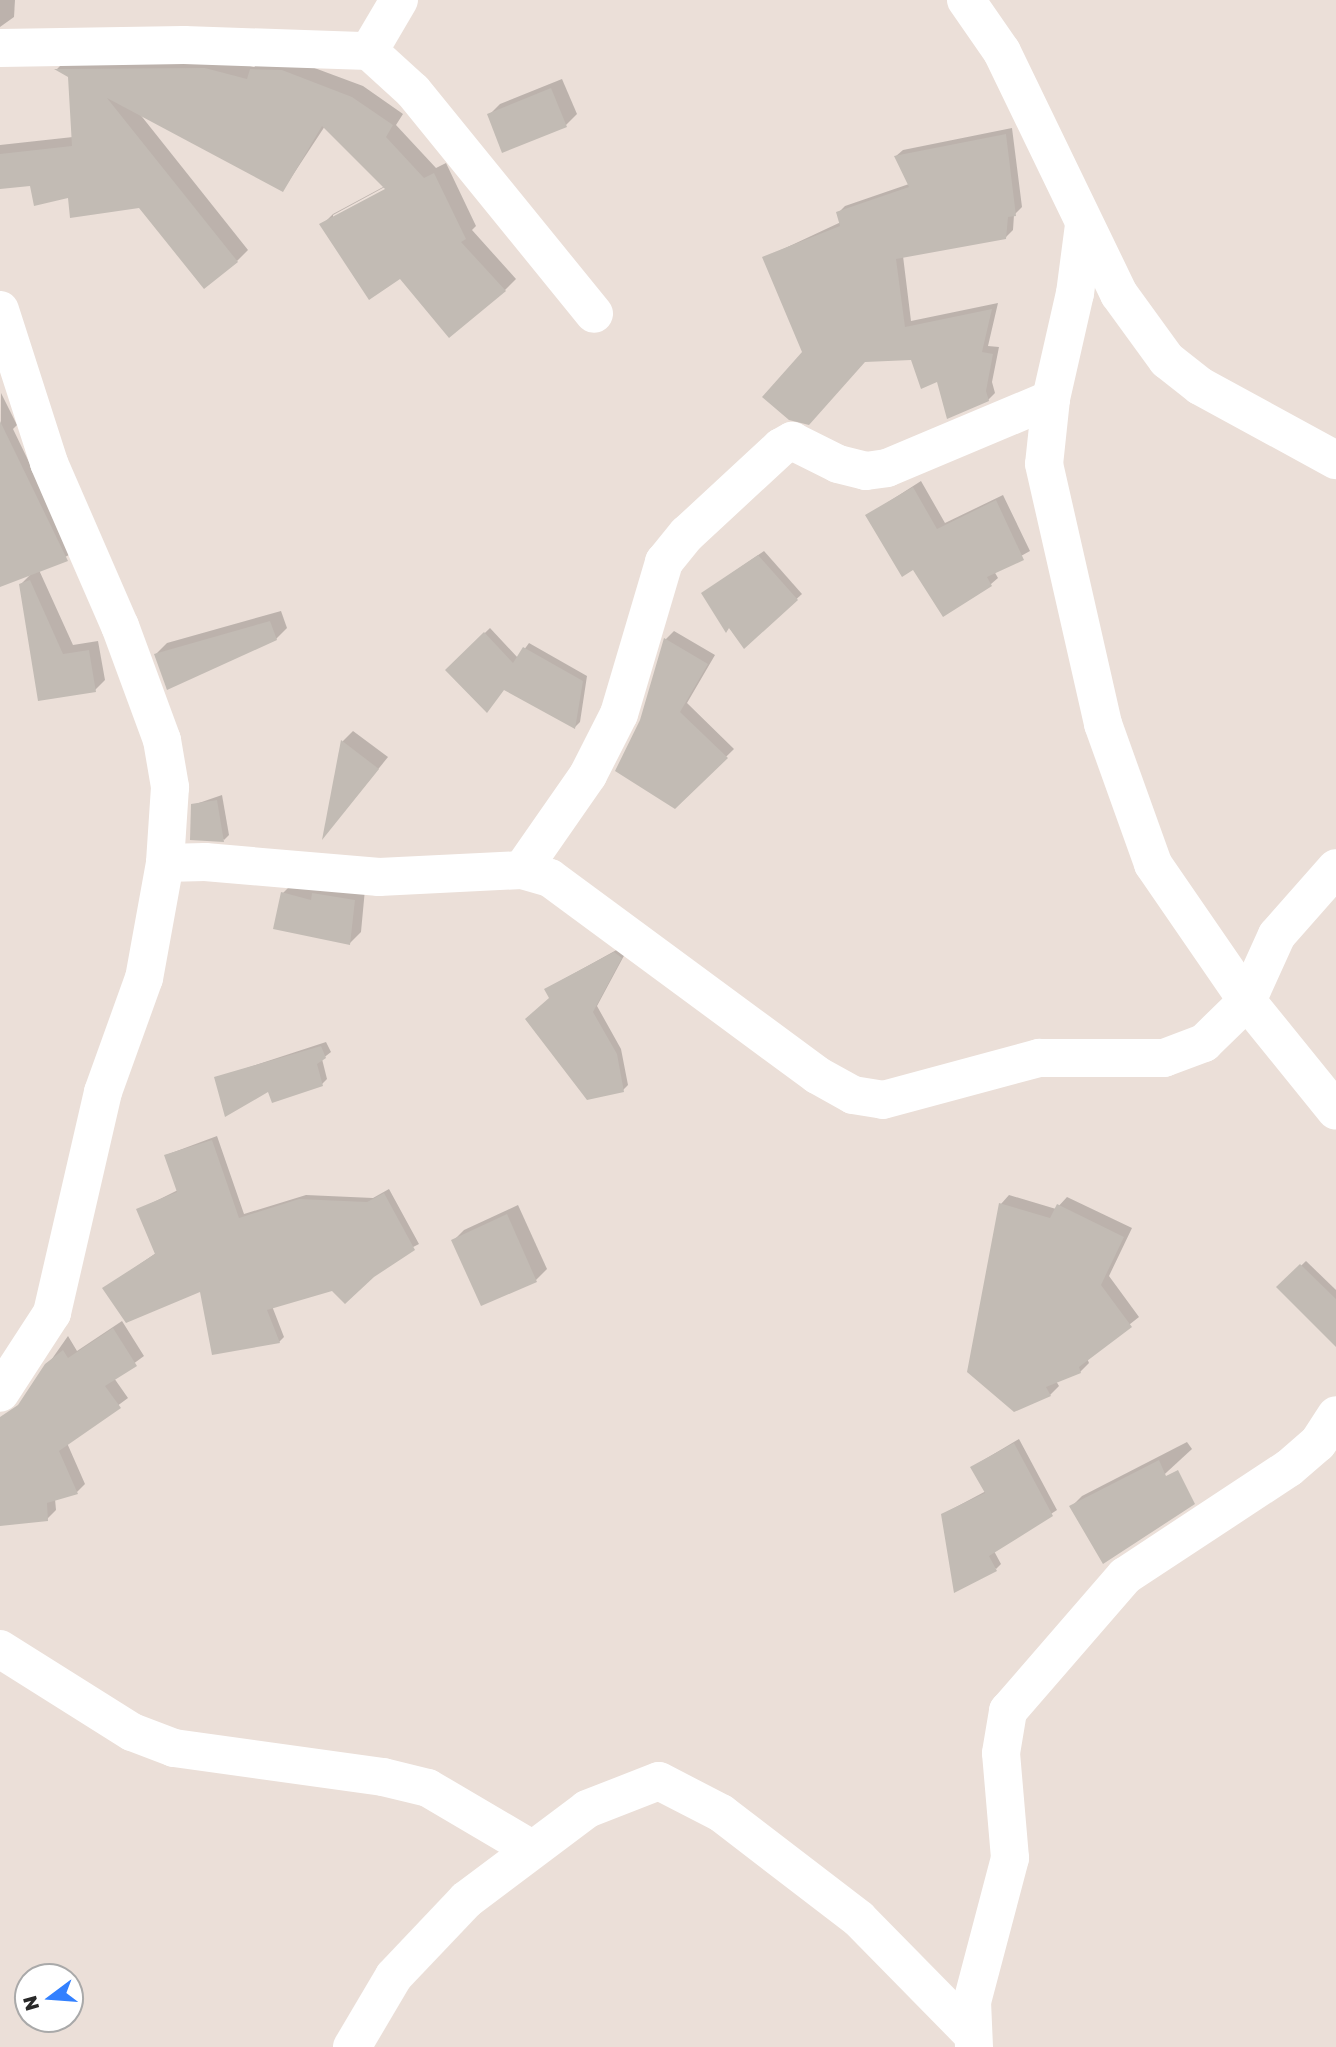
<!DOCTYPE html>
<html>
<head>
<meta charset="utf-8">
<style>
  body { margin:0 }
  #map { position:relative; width:1336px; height:2047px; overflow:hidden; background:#ebdfd8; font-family:"Golos Text",sans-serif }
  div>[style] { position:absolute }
  .shadow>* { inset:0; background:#0003 }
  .building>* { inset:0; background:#c2bbb4 }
  .minor>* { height:38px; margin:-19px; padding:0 19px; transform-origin:19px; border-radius:19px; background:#fff }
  span { translate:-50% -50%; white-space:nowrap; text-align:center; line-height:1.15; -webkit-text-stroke:6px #fff; paint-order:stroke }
  .north { position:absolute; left:14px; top:1963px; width:70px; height:70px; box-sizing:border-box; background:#fff; border:2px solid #a9a9a9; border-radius:50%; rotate:254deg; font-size:19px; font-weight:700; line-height:28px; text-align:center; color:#282828 }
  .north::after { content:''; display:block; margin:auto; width:24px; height:32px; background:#3280ff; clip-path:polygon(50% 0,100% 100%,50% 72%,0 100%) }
</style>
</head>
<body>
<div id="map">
  <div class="shadow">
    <i style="clip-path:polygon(0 0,15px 0,14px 17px,0 27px)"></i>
    <i style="clip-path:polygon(evenodd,217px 57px,254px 67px,263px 59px,293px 60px,363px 86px,403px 114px,396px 125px,436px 168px,446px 163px,476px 226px,472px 230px,516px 279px,505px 290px,400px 277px,322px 225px,333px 214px,385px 186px,325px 126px,283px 190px,139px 113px,248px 250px,237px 261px,140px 207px,69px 196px,31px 184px,0 187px,0 145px,73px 137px,70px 75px,57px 69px,67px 59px,217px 57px,392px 183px,394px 186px,333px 219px,333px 215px,392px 183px)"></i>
    <i style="clip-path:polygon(562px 79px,577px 114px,566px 125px,489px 115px,500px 104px)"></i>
    <i style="clip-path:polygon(1012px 128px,1022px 207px,1014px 215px,1013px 230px,1005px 238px,903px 256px,911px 321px,998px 303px,988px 346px,999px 347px,992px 382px,995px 393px,988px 400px,912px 358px,804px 353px,764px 258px,841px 222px,838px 213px,845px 206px,909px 184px,896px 156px,903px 150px)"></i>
    <i style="clip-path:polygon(1px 393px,17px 425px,13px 429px,73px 553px,39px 570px,73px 645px,98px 641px,105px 680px,95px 690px,39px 699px,21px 584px,32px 573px,0 569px)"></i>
    <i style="clip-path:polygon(921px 481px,945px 523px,1003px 495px,1030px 551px,994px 571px,998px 578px,991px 584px,943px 614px,913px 567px,868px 515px)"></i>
    <i style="clip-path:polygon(764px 551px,802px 594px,744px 647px,703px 593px)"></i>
    <i style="clip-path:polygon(281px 611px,287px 628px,276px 639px,156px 654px,167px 643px)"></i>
    <i style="clip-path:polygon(490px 628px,518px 658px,529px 643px,587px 676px,580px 722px,575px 727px,505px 688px,447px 670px)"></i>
    <i style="clip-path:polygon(674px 631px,715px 655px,687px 703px,734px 749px,675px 807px,642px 721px,666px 639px)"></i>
    <i style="clip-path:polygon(353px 731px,388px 757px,325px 835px,343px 741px)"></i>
    <i style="clip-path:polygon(222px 795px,229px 835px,224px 840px,193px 805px)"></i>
    <i style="clip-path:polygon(294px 882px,365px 889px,361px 932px,350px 943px,283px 893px)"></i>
    <i style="clip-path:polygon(620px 948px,626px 952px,597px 1006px,621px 1049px,628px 1085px,623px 1090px,546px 989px)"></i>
    <i style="clip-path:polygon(326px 1042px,331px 1052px,322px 1059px,327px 1079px,322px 1084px,269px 1090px,216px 1078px)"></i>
    <i style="clip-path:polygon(217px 1136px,244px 1214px,306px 1195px,373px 1198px,389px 1189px,419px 1244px,332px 1289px,272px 1306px,284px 1337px,279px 1342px,202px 1290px,105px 1288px,156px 1253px,138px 1210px,178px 1190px,166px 1155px)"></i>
    <i style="clip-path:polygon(1009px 1195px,1056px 1209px,1067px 1197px,1132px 1228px,1109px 1276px,1139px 1317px,1087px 1358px,1089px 1363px,1080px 1372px,1056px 1381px,1059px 1386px,1050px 1395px,1014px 1410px,1001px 1204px)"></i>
    <i style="clip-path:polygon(518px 1205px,547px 1269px,536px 1280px,482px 1304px,453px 1241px,464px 1230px)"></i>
    <i style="clip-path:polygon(1306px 1261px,1336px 1290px,1336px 1318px,1279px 1287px)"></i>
    <i style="clip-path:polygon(122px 1321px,144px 1356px,114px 1378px,128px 1398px,67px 1443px,85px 1484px,77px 1492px,55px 1499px,56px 1510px,47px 1519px,0 1524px,0 1421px,21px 1403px,68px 1336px,77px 1351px)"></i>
    <i style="clip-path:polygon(1019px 1439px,1057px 1510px,994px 1551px,1001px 1564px,996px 1569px,943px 1514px,986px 1491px,972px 1467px)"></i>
    <i style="clip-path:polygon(1187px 1442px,1192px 1449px,1092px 1541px,1071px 1507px,1082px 1496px)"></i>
  </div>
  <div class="building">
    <i style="clip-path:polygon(205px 68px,247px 79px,250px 69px,282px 70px,352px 97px,393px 125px,386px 137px,424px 178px,434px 173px,466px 239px,461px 242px,506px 291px,449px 338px,400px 279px,369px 300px,319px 224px,385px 189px,322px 126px,283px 192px,107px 98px,238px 262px,204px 289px,139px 208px,70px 218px,68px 198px,34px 206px,30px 186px,0 189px,0 154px,72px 146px,68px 77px,54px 69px)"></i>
    <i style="clip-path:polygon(551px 88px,567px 127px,502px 153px,487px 114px)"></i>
    <i style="clip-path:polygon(1006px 134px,1016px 216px,1008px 217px,1006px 239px,896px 259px,905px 327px,992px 309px,982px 352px,993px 354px,986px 391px,989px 401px,947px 419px,937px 382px,921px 389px,911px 360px,865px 362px,809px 425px,789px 420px,762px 397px,802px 352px,762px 257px,840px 226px,836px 212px,909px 187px,894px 156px)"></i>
    <i style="clip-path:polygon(0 421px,68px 561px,0 587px)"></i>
    <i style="clip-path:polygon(913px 487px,937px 529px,996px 500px,1024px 560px,987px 577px,992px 586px,943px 617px,913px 570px,902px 577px,865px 515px)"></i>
    <i style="clip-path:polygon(758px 555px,798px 600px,744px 649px,729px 628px,726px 633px,701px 593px)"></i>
    <i style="clip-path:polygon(30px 580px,63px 654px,89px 650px,96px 692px,38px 701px,19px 584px)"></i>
    <i style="clip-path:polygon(270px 621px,277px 640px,167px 690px,154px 654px)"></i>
    <i style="clip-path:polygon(484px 632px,513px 663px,523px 647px,583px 681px,575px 729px,504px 690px,487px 713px,445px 670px)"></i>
    <i style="clip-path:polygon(664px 638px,708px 664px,680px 712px,728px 758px,675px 809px,615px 771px,640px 720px)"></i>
    <i style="clip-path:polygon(341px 740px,379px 769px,322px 840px)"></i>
    <i style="clip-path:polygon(217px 800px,224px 842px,190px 840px,191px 804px)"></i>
    <i style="clip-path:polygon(281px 892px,311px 900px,312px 893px,355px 900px,350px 945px,273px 929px)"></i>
    <i style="clip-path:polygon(614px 952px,622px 958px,593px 1012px,617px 1054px,624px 1092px,587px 1100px,525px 1019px,549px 998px,544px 989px)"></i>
    <i style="clip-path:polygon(321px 1046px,326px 1058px,317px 1064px,323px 1086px,272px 1103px,268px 1092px,225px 1117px,214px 1077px)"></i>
    <i style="clip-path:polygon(212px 1140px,239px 1218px,299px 1199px,367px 1202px,384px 1193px,415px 1250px,374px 1277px,345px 1304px,332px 1291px,267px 1310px,280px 1343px,212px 1355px,200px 1292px,126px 1323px,102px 1288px,155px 1254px,136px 1209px,177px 1192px,164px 1155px)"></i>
    <i style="clip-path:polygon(999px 1203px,1050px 1218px,1057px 1204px,1124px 1237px,1101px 1285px,1132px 1327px,1079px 1367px,1081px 1373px,1046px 1387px,1051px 1396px,1014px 1412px,967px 1372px)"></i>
    <i style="clip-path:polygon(507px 1214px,537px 1282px,481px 1306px,451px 1240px)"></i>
    <i style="clip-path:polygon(1300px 1264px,1336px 1299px,1336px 1347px,1276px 1287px)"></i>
    <i style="clip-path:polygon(113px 1328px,137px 1366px,105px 1386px,121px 1408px,59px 1451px,78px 1494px,47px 1503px,48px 1521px,0 1526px,0 1417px,18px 1405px,45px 1364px,63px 1350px,68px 1358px)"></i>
    <i style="clip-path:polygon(1014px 1443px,1053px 1516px,989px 1556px,997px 1571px,954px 1593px,941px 1514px,985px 1493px,970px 1467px)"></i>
    <i style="clip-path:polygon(1159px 1460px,1166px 1476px,1178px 1470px,1195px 1504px,1103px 1564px,1069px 1506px)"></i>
  </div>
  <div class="minor">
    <i style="left:966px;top:0;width:63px;rotate:55.3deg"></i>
    <i style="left:1002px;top:52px;width:269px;rotate:64.2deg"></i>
    <i style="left:1119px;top:294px;width:82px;rotate:54deg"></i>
    <i style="left:1167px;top:360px;width:42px;rotate:38.2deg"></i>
    <i style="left:1200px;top:386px;width:155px;rotate:28.6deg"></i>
    <i style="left:0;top:48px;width:184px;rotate:-0.9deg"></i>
    <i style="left:184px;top:45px;width:185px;rotate:1.9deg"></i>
    <i style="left:369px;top:51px;width:59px;rotate:42.3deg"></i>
    <i style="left:413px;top:91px;width:287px;rotate:50.9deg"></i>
    <i style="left:369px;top:51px;width:59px;rotate:-59.5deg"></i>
    <i style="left:1084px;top:225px;width:69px;rotate:97.5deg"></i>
    <i style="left:1075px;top:293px;width:109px;rotate:102.8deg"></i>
    <i style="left:1051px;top:399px;width:65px;rotate:96.1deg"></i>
    <i style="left:1044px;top:464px;width:267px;rotate:77.2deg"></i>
    <i style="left:1103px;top:724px;width:149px;rotate:70.3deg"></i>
    <i style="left:1153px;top:864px;width:166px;rotate:55.5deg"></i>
    <i style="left:1247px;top:1001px;width:141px;rotate:51deg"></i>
    <i style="left:0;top:310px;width:161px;rotate:72.2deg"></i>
    <i style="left:49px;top:463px;width:178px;rotate:66.5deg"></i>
    <i style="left:120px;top:626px;width:121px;rotate:69.8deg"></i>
    <i style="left:162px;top:740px;width:48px;rotate:80.3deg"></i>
    <i style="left:170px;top:787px;width:76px;rotate:93.8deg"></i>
    <i style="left:165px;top:863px;width:117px;rotate:100.3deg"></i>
    <i style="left:144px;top:978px;width:121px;rotate:109.8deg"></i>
    <i style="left:103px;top:1092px;width:227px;rotate:103deg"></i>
    <i style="left:52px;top:1313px;width:95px;rotate:123deg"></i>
    <i style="left:165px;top:863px;width:40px;rotate:-1.4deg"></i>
    <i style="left:205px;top:862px;width:175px;rotate:4.9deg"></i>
    <i style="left:379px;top:877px;width:143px;rotate:-2.8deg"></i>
    <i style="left:522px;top:870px;width:29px;rotate:16deg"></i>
    <i style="left:550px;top:878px;width:332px;rotate:36.4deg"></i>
    <i style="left:817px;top:1075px;width:41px;rotate:29.1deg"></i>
    <i style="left:853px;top:1095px;width:30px;rotate:9deg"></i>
    <i style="left:883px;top:1100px;width:162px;rotate:-15.1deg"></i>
    <i style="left:1039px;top:1058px;width:125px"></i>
    <i style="left:1164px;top:1058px;width:43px;rotate:-20.6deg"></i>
    <i style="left:1204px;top:1043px;width:60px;rotate:-44.3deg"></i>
    <i style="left:1247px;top:1001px;width:72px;rotate:-65.6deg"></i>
    <i style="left:1277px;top:935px;width:89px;rotate:-48.6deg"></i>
    <i style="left:522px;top:870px;width:116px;rotate:-55.2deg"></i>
    <i style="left:588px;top:775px;width:68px;rotate:-63.1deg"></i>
    <i style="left:619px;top:714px;width:159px;rotate:-73.5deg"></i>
    <i style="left:664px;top:562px;width:36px;rotate:-51deg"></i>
    <i style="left:687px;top:534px;width:128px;rotate:-42.8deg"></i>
    <i style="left:781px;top:447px;width:13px;rotate:-29deg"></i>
    <i style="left:792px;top:441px;width:51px;rotate:26.6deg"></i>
    <i style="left:838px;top:464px;width:29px;rotate:14deg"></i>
    <i style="left:866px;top:471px;width:21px;rotate:-8deg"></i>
    <i style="left:887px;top:468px;width:178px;rotate:-22.8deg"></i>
    <i style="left:0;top:1649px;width:156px;rotate:32.2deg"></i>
    <i style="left:132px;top:1732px;width:45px;rotate:20.9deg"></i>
    <i style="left:174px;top:1748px;width:211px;rotate:7.9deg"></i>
    <i style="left:383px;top:1777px;width:46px;rotate:13.7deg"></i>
    <i style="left:428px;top:1788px;width:118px;rotate:30.5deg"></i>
    <i style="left:352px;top:2047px;width:82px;rotate:-59.4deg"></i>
    <i style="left:394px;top:1976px;width:105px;rotate:-46.5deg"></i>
    <i style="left:466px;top:1900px;width:151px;rotate:-36.9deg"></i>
    <i style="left:587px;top:1809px;width:77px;rotate:-21.3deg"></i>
    <i style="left:659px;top:1781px;width:70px;rotate:27.3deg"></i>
    <i style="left:721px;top:1813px;width:174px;rotate:37.5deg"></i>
    <i style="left:859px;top:1919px;width:160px;rotate:45.5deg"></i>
    <i style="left:974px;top:2047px;width:45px;rotate:-92.5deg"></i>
    <i style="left:972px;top:2002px;width:149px;rotate:-75.2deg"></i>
    <i style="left:1010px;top:1858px;width:105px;rotate:-94.9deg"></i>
    <i style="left:1001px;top:1753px;width:43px;rotate:-80.5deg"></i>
    <i style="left:1008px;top:1711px;width:179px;rotate:-49.1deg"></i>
    <i style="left:1125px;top:1576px;width:196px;rotate:-33.4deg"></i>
    <i style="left:1289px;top:1468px;width:38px;rotate:-41deg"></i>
    <i style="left:1318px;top:1443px;width:33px;rotate:-57deg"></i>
  </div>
  <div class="north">N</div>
</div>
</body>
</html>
